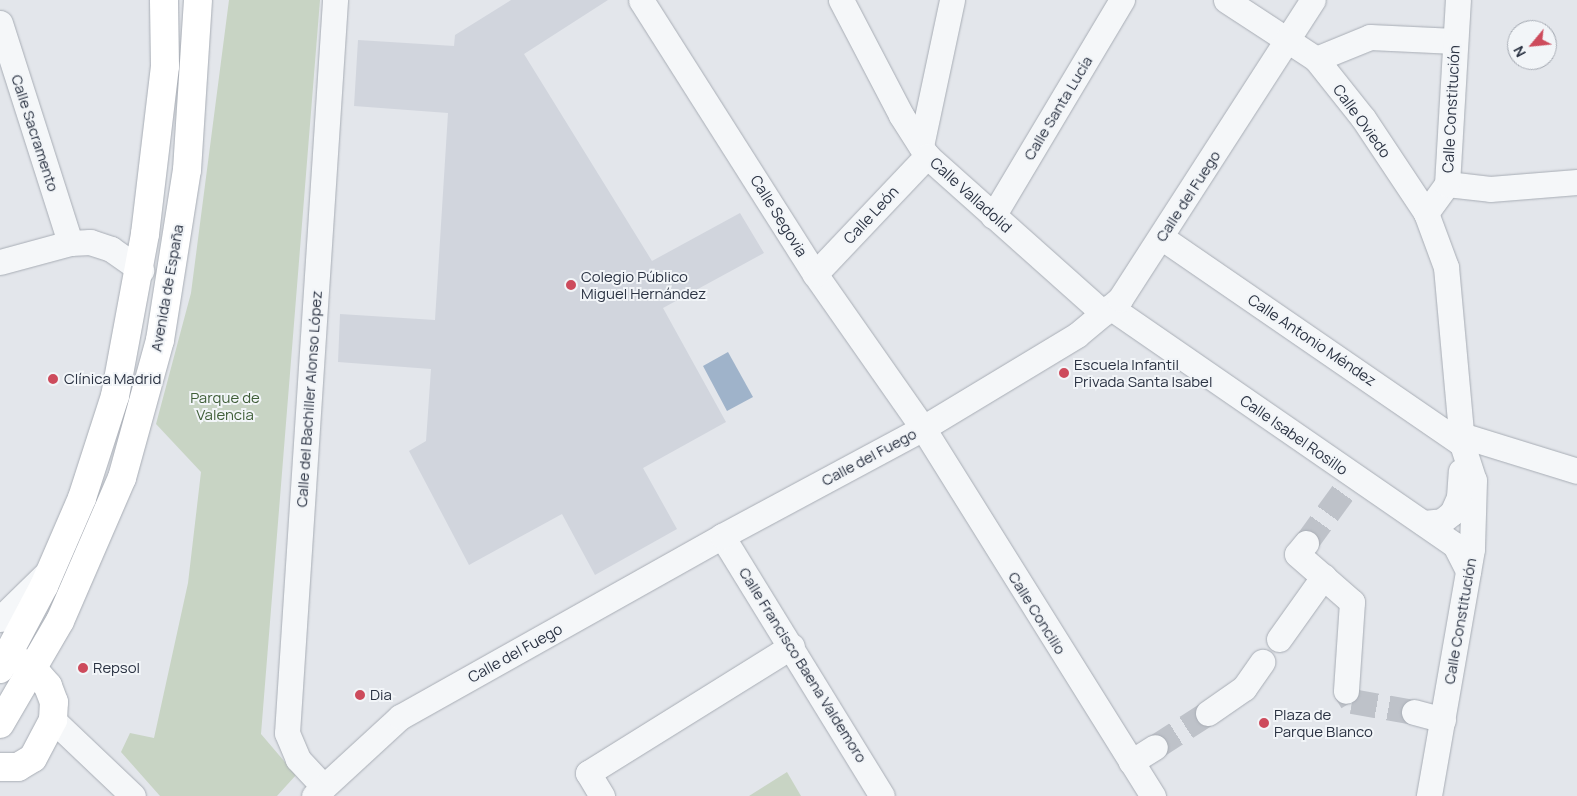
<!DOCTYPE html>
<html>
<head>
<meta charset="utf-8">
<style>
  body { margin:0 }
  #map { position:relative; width:1577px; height:796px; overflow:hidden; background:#e3e6eb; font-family:Manrope,sans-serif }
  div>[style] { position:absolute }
  .built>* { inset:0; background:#d1d5dd }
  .green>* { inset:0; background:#c8d4c4 }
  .water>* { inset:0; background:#9fb3ca }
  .street-tunnel>* { height:25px; margin-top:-12.5px; transform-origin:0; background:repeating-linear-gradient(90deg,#bec2c9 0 25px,transparent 0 37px) }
  .roads { filter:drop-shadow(0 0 1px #a8adb5) drop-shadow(0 0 1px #a8adb5) }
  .street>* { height:25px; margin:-12.5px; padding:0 12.5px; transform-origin:12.5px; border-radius:12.5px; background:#f5f7f9 }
  .secondary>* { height:28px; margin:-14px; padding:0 14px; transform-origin:14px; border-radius:14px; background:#fff }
  .dots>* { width:14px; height:14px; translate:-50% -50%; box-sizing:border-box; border:2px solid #f2f5f8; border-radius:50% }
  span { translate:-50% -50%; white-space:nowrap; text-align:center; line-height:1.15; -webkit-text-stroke:4px #f2f5f8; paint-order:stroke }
  .street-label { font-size:15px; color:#2b3343 }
  .poi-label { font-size:15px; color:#2b3343 }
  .left { translate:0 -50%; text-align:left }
  .park-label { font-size:15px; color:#3f5e38 }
  .north { position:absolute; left:1507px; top:20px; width:50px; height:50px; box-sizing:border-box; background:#f2f5f8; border:1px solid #a2a7b0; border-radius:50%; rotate:242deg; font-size:14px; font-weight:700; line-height:20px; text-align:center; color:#2b3343 }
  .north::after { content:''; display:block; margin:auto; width:18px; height:22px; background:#cd4b5c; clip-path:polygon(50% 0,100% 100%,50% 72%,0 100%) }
</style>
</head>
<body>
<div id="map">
  <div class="built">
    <i style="clip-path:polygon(511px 0,608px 0,524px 54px,652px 261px,740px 213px,764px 253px,663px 308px,726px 422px,643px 468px,677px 529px,595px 575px,562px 514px,469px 565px,409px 451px,426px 441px,431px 369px,338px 362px,340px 314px,435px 320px,448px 113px,354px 106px,358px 40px,454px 46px,455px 35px)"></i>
  </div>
  <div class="green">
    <i style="clip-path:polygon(229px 0,320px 0,261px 734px,296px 775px,277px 796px,160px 796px,121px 752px,130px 733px,154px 738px,188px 583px,201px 472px,156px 424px,191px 293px)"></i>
    <i style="clip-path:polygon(787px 772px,801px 796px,749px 796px)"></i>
  </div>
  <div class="water">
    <i style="clip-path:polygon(728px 352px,753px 397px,727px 411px,703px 366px)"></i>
  </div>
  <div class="street-tunnel">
    <i style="left:1306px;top:543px;width:63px;rotate:-54deg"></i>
    <i style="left:1346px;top:691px;width:12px;rotate:59deg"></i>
    <i style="left:1352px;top:701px;width:63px;rotate:10.1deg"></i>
    <i style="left:1155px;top:747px;width:63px;rotate:-32.7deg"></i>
  </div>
  <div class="roads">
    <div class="street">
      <i style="left:641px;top:0;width:325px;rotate:57.6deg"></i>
      <i style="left:815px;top:274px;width:188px;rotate:55deg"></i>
      <i style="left:923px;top:428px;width:434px;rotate:58deg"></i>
      <i style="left:841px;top:0;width:130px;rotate:62.4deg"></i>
      <i style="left:901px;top:115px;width:49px;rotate:57.6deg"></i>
      <i style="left:927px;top:156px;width:236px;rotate:41.7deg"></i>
      <i style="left:1226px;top:0;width:108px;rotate:33.2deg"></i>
      <i style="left:1316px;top:59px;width:75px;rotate:51.5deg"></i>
      <i style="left:1363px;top:118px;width:114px;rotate:56.4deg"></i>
      <i style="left:1426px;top:213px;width:58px;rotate:69.7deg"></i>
      <i style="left:1446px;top:267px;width:178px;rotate:84.8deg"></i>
      <i style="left:1462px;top:444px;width:38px;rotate:72deg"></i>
      <i style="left:1474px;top:480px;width:69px;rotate:91.7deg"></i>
      <i style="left:1472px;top:549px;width:251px;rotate:99.9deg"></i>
      <i style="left:0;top:23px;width:231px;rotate:72.3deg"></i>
      <i style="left:1316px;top:59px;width:58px;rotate:-22.2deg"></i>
      <i style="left:1370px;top:37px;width:85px;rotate:2.7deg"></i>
      <i style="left:921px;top:146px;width:149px;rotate:-78deg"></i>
      <i style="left:1447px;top:184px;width:43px;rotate:6.6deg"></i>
      <i style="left:1490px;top:189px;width:87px;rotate:-4.6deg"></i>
      <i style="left:1426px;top:213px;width:36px;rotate:-54deg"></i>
      <i style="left:1447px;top:184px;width:184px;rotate:-86.6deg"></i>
      <i style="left:993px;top:216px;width:252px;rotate:-59.2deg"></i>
      <i style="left:1161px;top:237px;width:365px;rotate:34.5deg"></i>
      <i style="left:0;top:262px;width:73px;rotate:-15.2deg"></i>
      <i style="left:70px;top:243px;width:20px;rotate:-3deg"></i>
      <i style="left:90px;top:242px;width:22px;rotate:18deg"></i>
      <i style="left:111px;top:249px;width:37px;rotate:35deg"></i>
      <i style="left:815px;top:274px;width:163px;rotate:-46.5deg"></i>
      <i style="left:1110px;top:307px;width:419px;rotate:34.6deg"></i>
      <i style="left:1455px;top:545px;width:29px;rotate:63deg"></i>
      <i style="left:1461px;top:435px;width:121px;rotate:17.2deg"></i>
      <i style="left:1424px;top:523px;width:18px;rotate:-6deg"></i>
      <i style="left:1442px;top:521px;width:13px;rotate:-39deg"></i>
      <i style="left:1452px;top:513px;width:17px;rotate:-66deg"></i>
      <i style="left:1459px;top:497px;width:26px;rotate:-86deg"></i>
      <i style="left:722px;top:536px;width:305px;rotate:58.4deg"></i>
      <i style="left:1306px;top:543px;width:14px;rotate:129deg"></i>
      <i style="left:1297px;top:554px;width:73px;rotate:41.1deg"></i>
      <i style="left:1352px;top:602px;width:89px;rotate:93.9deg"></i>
      <i style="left:0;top:619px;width:67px;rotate:-44.4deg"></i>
      <i style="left:1279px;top:639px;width:77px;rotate:-54.5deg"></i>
      <i style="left:1414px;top:712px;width:30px;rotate:15deg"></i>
      <i style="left:1208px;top:713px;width:44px;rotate:-34.8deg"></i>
      <i style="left:1244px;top:688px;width:32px;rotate:-55deg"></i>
      <i style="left:53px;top:720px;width:110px;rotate:43.5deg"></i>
      <i style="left:1131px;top:762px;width:28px;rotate:-32deg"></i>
      <i style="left:323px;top:786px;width:37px;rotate:-133deg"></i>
      <i style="left:298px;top:759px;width:28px;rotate:-113deg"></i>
      <i style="left:287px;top:733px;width:735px;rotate:-86.25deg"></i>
      <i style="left:314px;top:796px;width:117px;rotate:-42.6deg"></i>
      <i style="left:400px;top:717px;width:369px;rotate:-29.3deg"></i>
      <i style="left:722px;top:536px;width:228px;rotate:-28.2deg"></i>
      <i style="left:923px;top:428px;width:180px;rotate:-31.1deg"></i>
      <i style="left:1077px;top:335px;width:56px;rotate:-39.9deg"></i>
      <i style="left:1120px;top:299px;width:356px;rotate:-57.2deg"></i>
      <i style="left:602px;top:796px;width:27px;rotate:-121deg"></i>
      <i style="left:588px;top:773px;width:240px;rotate:-31.9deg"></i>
    </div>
    <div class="secondary">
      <i style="left:0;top:669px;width:94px;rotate:-62.1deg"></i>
      <i style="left:44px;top:586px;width:96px;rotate:-66.6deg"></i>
      <i style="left:82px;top:498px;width:107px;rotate:-72.1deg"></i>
      <i style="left:115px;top:396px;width:165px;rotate:-79.5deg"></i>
      <i style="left:145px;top:234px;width:169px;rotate:-83.2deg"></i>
      <i style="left:165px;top:66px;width:66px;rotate:-90.9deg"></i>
      <i style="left:0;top:724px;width:119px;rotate:-59.8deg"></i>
      <i style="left:60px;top:621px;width:156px;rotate:-66.6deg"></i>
      <i style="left:122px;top:478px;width:143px;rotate:-74.6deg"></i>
      <i style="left:160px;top:340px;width:172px;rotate:-81deg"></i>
      <i style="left:187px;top:170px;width:170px;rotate:-86.3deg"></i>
      <i style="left:0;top:767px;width:18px"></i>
      <i style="left:18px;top:767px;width:17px;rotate:-31deg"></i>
      <i style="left:33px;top:758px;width:43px;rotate:-62.2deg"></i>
      <i style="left:53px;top:720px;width:18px;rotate:-87deg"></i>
      <i style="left:54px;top:702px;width:17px;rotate:-111deg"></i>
      <i style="left:48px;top:686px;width:23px;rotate:-131deg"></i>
      <i style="left:33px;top:669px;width:16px;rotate:-150deg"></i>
    </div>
  </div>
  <div class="dots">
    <i style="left:571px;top:285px;background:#cd4b5c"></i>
    <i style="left:1064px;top:373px;background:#cd4b5c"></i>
    <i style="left:53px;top:379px;background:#cd4b5c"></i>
    <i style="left:83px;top:668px;background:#cd4b5c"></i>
    <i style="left:360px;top:695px;background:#cd4b5c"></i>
    <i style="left:1264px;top:723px;background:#cd4b5c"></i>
  </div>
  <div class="street-label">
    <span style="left:1058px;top:108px;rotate:-59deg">Calle Santa Lucía</span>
    <span style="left:1451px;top:109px;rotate:-87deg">Calle Constitución</span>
    <span style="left:1362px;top:121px;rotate:54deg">Calle Oviedo</span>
    <span style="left:35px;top:133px;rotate:72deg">Calle Sacramento</span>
    <span style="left:971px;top:195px;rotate:42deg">Calle Valladolid</span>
    <span style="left:1188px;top:196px;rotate:-57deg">Calle del Fuego</span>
    <span style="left:871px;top:215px;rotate:-47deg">Calle León</span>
    <span style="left:779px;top:216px;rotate:58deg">Calle Segovia</span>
    <span style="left:167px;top:288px;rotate:-80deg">Avenida de España</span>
    <span style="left:1312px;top:340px;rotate:34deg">Calle Antonio Méndez</span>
    <span style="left:309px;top:399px;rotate:-86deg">Calle del Bachiller Alonso López</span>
    <span style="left:1294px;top:435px;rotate:35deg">Calle Isabel Rosillo</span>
    <span style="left:869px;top:457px;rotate:-28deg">Calle del Fuego</span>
    <span style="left:1037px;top:613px;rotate:58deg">Calle Concilio</span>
    <span style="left:1460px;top:621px;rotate:-80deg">Calle Constitución</span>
    <span style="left:515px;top:653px;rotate:-29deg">Calle del Fuego</span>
    <span style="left:803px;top:665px;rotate:58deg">Calle Francisco Baena Valdemoro</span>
  </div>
  <div class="poi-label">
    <span class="left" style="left:581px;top:285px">Colegio Público<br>Miguel Hernández</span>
    <span class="left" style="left:1074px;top:373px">Escuela Infantil<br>Privada Santa Isabel</span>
    <span class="left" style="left:64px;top:379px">Clínica Madrid</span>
    <span class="left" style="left:93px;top:668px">Repsol</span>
    <span class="left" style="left:370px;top:695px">Dia</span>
    <span class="left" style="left:1274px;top:723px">Plaza de<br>Parque Blanco</span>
  </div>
  <div class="park-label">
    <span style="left:225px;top:406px">Parque de<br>Valencia</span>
  </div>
  <div class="north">N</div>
</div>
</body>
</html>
